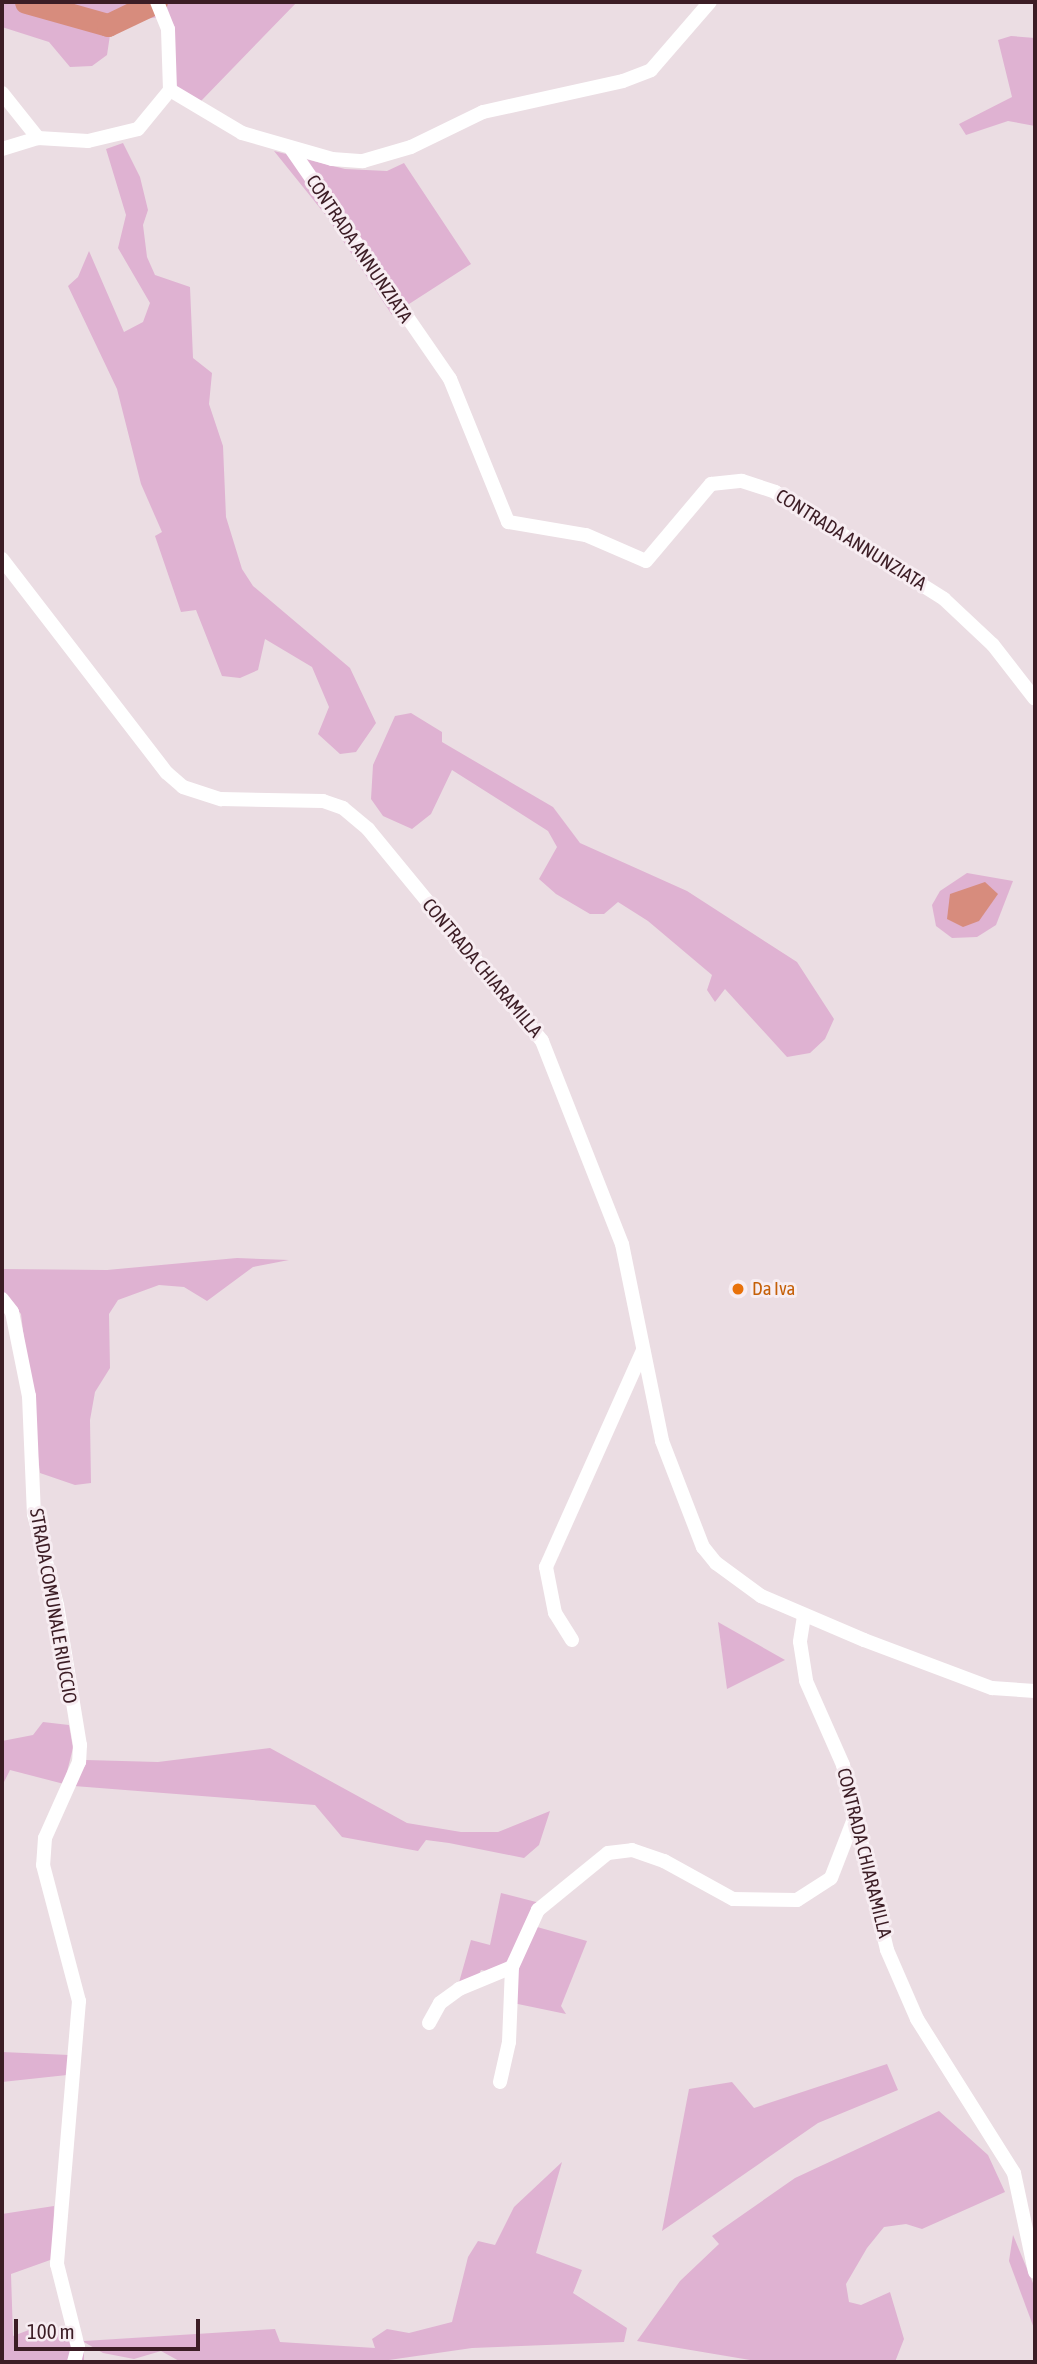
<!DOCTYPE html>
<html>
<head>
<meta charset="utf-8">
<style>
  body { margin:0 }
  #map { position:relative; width:1037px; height:2364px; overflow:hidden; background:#ebdde3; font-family:"Asap Condensed",sans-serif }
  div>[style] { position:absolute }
  .green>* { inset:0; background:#dfb2d2 }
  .water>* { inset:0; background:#d78c7d }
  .river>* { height:23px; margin:-11.5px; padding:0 11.5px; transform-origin:11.5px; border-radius:11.5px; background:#d78c7d }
  .minor>* { height:14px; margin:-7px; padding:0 7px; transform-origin:7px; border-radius:7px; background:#fff }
  .dots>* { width:19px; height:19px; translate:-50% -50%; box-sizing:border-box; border:4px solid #f7edf2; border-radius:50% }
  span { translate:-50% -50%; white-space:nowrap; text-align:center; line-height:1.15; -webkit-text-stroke:6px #f7edf2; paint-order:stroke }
  .street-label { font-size:19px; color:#3c1d25 }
  .food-label { font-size:19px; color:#c56008 }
  .left { translate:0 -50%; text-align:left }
  .frame { position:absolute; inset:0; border:4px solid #3c1d25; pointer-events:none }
  .scale { position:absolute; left:14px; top:2319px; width:186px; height:32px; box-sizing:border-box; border:4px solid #3c1d25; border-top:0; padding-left:9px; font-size:21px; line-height:24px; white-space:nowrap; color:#3c1d25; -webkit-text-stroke:5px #f7edf2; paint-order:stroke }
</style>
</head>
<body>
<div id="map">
  <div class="green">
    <i style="clip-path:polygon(2px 2px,297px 2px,201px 101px,176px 87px,166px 16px,131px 21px,110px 35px,107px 55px,92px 66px,70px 67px,49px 42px,2px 27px)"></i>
    <i style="clip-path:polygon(1011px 36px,1035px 38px,1035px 126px,1008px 121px,966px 135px,959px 124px,1012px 97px,998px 40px)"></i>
    <i style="clip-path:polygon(123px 143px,140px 177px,148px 210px,143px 225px,147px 257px,155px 275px,190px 287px,193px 358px,212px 373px,209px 404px,223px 446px,226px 517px,242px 569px,253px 586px,350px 668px,376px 723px,356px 752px,340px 754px,318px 734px,329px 707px,312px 667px,265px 639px,258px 670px,240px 678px,222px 676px,196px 610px,181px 612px,155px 536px,162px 532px,141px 484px,117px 389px,68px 286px,78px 277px,89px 251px,124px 332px,143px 322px,150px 303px,118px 248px,126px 215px,106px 149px)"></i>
    <i style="clip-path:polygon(274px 151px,345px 169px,387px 171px,404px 163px,471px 264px,392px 315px,328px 218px)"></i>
    <i style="clip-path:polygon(411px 713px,442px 732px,442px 742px,553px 807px,580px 843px,687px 891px,797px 962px,834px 1019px,825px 1039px,810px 1053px,787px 1057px,725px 989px,715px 1002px,707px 990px,712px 975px,648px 921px,618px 902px,604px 914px,590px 914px,556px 894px,539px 879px,557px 847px,548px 831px,452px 770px,431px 814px,412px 829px,383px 816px,371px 799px,373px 765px,395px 716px)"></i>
    <i style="clip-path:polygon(967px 873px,1013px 881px,996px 925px,977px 937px,952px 938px,936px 926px,932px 905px,940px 891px)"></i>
    <i style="clip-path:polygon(237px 1258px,289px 1260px,253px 1267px,207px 1301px,184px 1287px,159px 1285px,118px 1300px,109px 1314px,110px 1368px,95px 1392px,90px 1420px,91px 1483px,75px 1485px,40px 1473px,21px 1314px,2px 1291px,2px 1269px,107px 1270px)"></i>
    <i style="clip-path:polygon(718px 1622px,785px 1660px,727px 1689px)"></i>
    <i style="clip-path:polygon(43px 1722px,69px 1725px,73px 1748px,64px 1784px,10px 1770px,2px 1786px,2px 1741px,33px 1735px)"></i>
    <i style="clip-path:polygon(270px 1748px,407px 1823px,461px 1832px,498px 1832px,550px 1811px,539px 1845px,524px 1858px,449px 1843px,426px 1840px,418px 1851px,342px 1837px,315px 1805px,74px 1786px,86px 1760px,158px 1762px)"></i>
    <i style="clip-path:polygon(501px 1893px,540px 1903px,530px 1925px,587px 1941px,561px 2006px,566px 2014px,513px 2003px,515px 1980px,492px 1972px,481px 1970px,477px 1979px,458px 1986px,471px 1940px,490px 1945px)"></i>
    <i style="clip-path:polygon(2px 2052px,69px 2055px,67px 2075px,2px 2082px)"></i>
    <i style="clip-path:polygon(887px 2064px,898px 2090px,818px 2123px,662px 2231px,689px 2089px,732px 2082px,754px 2108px)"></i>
    <i style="clip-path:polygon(939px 2111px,988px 2155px,1005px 2192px,922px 2229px,906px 2224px,884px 2227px,867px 2248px,846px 2284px,849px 2302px,861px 2305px,890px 2292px,904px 2339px,895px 2362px,762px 2362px,637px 2341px,680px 2281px,719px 2244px,712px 2236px,795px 2178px)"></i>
    <i style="clip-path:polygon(562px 2162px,536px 2253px,582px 2270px,573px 2293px,627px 2328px,624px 2342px,472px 2348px,375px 2362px,181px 2362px,161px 2351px,134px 2359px,103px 2353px,84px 2342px,84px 2362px,2px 2362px,2px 2214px,54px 2206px,53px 2259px,11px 2274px,13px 2336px,34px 2328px,79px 2331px,84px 2341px,275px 2329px,280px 2342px,375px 2348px,372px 2339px,387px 2329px,409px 2333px,452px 2322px,468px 2257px,478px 2241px,495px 2245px,514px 2207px)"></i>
    <i style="clip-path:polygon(1013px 2235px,1035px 2288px,1035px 2331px,1009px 2261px)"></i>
  </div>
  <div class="water">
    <i style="clip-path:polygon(985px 882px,998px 894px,979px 921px,963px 927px,947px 919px,950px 894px)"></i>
  </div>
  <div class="river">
    <i style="left:26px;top:2px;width:85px;rotate:15.7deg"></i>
    <i style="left:108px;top:25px;width:53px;rotate:-25.6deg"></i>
  </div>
  <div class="minor">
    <i style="left:170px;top:90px;width:84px;rotate:30.8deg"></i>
    <i style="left:242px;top:133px;width:94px;rotate:16.1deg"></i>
    <i style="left:332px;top:159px;width:31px;rotate:4deg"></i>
    <i style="left:363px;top:161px;width:50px;rotate:-16.3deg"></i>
    <i style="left:411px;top:147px;width:80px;rotate:-25.9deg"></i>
    <i style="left:483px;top:112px;width:143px;rotate:-12.5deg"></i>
    <i style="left:623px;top:81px;width:30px;rotate:-21deg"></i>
    <i style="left:651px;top:70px;width:90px;rotate:-49.1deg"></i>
    <i style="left:2px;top:93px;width:58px;rotate:51.3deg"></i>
    <i style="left:2px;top:149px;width:38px;rotate:-17deg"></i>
    <i style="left:38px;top:138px;width:50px;rotate:3.4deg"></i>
    <i style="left:88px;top:141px;width:51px;rotate:-13.5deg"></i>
    <i style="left:138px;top:129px;width:50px;rotate:-50.6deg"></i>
    <i style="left:170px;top:90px;width:61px;rotate:-91.9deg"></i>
    <i style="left:168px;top:29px;width:29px;rotate:-112deg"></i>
    <i style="left:292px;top:150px;width:278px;rotate:55.4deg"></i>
    <i style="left:450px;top:379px;width:154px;rotate:67.9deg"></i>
    <i style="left:508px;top:522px;width:79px;rotate:9.5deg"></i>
    <i style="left:586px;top:535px;width:65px;rotate:23.4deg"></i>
    <i style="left:646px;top:561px;width:101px;rotate:-49.8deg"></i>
    <i style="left:711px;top:484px;width:31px;rotate:-6deg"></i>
    <i style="left:742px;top:481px;width:35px;rotate:18deg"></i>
    <i style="left:775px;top:492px;width:200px;rotate:32.3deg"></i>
    <i style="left:944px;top:599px;width:67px;rotate:43.2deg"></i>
    <i style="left:993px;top:645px;width:68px;rotate:52.1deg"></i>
    <i style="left:2px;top:559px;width:270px;rotate:52.4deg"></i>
    <i style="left:167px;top:773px;width:21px;rotate:41deg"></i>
    <i style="left:183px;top:787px;width:40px;rotate:18deg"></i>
    <i style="left:221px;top:799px;width:102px;rotate:1.1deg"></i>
    <i style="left:323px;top:801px;width:21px;rotate:19deg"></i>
    <i style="left:343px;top:808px;width:33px;rotate:40deg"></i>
    <i style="left:368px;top:829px;width:274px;rotate:50.6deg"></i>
    <i style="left:542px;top:1041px;width:218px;rotate:68.5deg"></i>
    <i style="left:622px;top:1244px;width:201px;rotate:78.5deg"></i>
    <i style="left:662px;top:1441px;width:114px;rotate:68.9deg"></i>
    <i style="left:703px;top:1547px;width:21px;rotate:51deg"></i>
    <i style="left:716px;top:1563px;width:56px;rotate:36.3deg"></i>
    <i style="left:761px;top:1596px;width:112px;rotate:23.1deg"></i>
    <i style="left:864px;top:1640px;width:137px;rotate:20.6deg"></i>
    <i style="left:992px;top:1688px;width:43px;rotate:4deg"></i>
    <i style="left:2px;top:1299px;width:16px;rotate:52deg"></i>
    <i style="left:12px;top:1312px;width:86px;rotate:78.6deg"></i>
    <i style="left:29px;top:1396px;width:118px;rotate:87.6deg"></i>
    <i style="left:34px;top:1514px;width:94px;rotate:75.8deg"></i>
    <i style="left:57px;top:1605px;width:142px;rotate:80.7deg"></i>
    <i style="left:80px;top:1745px;width:17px;rotate:93deg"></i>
    <i style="left:79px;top:1762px;width:83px;rotate:114.1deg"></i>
    <i style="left:45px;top:1838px;width:27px;rotate:94deg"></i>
    <i style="left:43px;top:1865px;width:141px;rotate:75.2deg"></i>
    <i style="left:79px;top:2001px;width:264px;rotate:94.8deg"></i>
    <i style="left:57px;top:2264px;width:86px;rotate:75.8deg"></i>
    <i style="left:78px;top:2347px;width:16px;rotate:105deg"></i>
    <i style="left:804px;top:1616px;width:26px;rotate:99deg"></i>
    <i style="left:800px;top:1642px;width:39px;rotate:81deg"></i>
    <i style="left:806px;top:1681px;width:92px;rotate:66.2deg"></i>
    <i style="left:843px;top:1765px;width:190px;rotate:76.6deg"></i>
    <i style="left:887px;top:1950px;width:75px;rotate:66.5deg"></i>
    <i style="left:917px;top:2019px;width:182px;rotate:57.8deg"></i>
    <i style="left:1014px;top:2173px;width:101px;rotate:78deg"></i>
    <i style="left:572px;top:1640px;width:32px;rotate:-122deg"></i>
    <i style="left:555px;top:1613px;width:47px;rotate:-101.1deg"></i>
    <i style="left:546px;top:1567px;width:238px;rotate:-65.9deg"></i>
    <i style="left:429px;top:2023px;width:23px;rotate:-61deg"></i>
    <i style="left:440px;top:2003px;width:24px;rotate:-36deg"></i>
    <i style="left:459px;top:1989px;width:57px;rotate:-22.5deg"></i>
    <i style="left:500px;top:2082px;width:41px;rotate:-77.3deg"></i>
    <i style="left:509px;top:2042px;width:75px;rotate:-87.7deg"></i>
    <i style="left:512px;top:1967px;width:63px;rotate:-65.5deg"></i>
    <i style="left:538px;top:1910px;width:90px;rotate:-39.2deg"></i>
    <i style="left:608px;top:1853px;width:24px;rotate:-7deg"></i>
    <i style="left:632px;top:1850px;width:34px;rotate:19deg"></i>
    <i style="left:664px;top:1861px;width:79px;rotate:28.8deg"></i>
    <i style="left:733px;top:1899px;width:64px;rotate:0.9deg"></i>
    <i style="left:797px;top:1900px;width:40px;rotate:-32.9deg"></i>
    <i style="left:831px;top:1878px;width:66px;rotate:-68.8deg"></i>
  </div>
  <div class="dots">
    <i style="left:738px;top:1289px;background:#e8710a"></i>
  </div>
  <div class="street-label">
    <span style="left:359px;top:249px;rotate:56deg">CONTRADA ANNUNZIATA</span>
    <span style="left:851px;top:540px;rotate:32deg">CONTRADA ANNUNZIATA</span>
    <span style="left:482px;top:968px;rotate:50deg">CONTRADA CHIARAMILLA</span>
    <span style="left:53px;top:1606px;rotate:80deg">STRADA COMUNALE RIUCCIO</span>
    <span style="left:864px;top:1853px;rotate:76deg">CONTRADA CHIARAMILLA</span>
  </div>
  <div class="food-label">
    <span class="left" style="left:752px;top:1289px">Da Iva</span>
  </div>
  <div class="frame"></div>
  <div class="scale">100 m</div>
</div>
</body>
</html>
